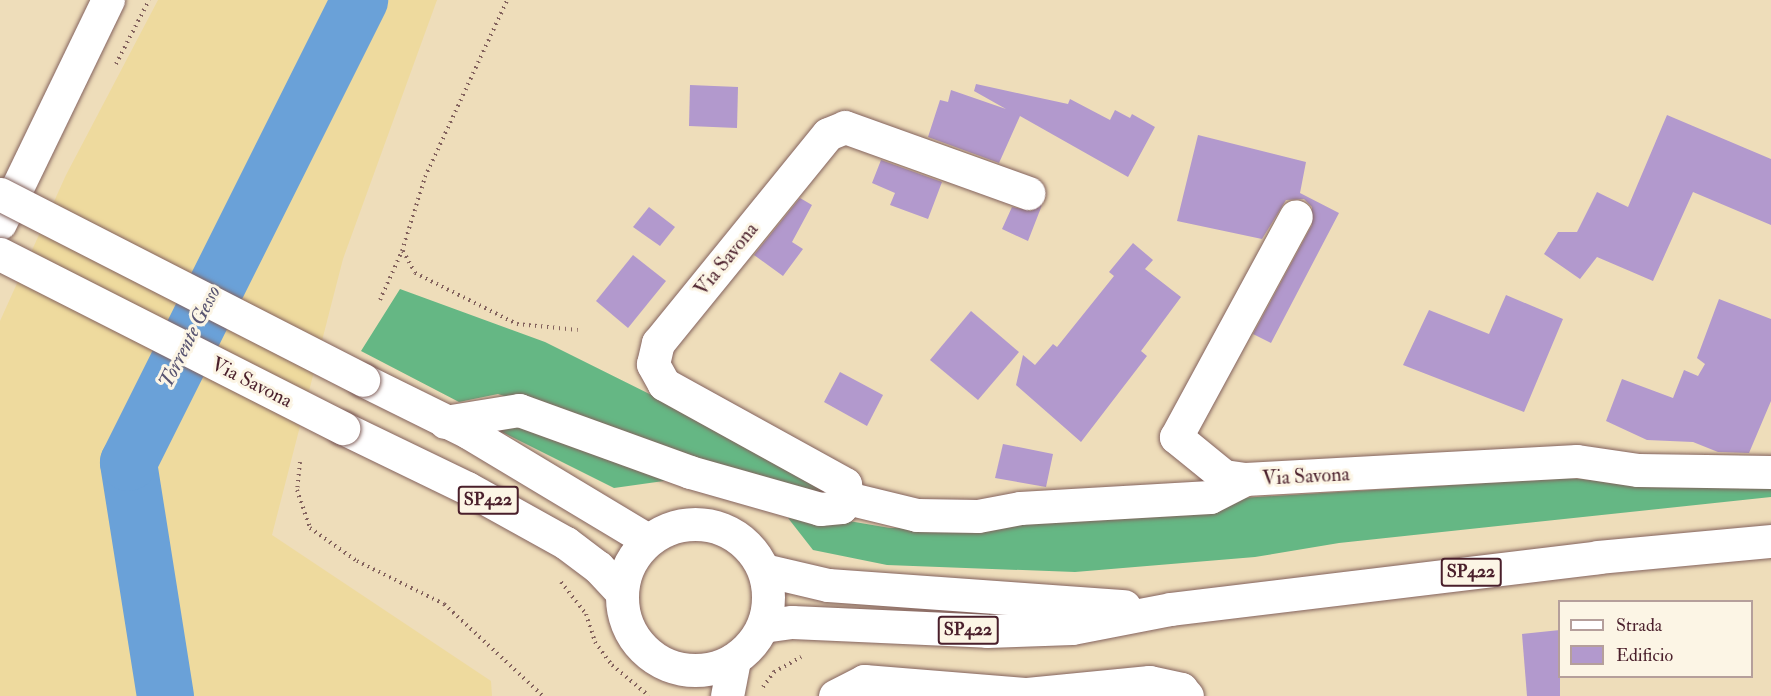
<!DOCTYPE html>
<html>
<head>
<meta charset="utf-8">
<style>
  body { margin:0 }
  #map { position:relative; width:1771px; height:696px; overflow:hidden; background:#eeddba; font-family:"IM FELL Double Pica",serif }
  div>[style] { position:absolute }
  .forest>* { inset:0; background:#65b784 }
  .sand>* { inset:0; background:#eeda9e }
  .river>* { height:57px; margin:-28.5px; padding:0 28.5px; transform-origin:28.5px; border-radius:28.5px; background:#6aa1d8 }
  .building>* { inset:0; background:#b299cd }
  .path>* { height:4px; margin-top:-2px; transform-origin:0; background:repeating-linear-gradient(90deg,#83625d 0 1.5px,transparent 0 6px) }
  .roads { filter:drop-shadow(0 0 2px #83625d) drop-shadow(0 0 2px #83625d) }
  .minor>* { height:33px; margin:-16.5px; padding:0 16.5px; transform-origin:16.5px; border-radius:16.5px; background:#fff }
  .major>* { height:33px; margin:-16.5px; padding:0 16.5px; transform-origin:16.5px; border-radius:16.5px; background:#fff }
  .major>.ring { margin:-16.5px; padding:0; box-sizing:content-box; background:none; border:33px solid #fff; border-radius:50% }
  .bridges { filter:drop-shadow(0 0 2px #83625d) drop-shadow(0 0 2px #83625d) }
  .major-bridge>* { height:33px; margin:-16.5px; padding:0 16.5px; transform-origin:16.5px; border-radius:16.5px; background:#fff }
  span { translate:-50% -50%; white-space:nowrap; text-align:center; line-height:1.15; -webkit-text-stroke:6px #fcf5e5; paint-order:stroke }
  .shield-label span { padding:2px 4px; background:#fcf5e5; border:2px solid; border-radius:4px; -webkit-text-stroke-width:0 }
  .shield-label { font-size:18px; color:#4a1f2b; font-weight:700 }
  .street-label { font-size:20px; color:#4a1f2b }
  .water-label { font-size:21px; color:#575370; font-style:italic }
  .legend { position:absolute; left:1558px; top:600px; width:195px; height:78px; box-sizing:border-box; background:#fcf5e5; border:2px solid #b59f9b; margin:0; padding:8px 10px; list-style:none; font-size:18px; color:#4a1f2b }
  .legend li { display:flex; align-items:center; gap:12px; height:30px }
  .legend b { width:30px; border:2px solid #b59f9b }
</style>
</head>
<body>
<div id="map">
  <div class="forest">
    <i style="clip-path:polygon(400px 289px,545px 342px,826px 482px,827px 499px,703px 463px,498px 394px,459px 402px,361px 351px)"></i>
    <i style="clip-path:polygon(525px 422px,685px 478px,614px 488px,494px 428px)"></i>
    <i style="clip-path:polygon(1569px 478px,1673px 487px,1771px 486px,1771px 497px,1339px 543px,1255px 557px,1075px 572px,887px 565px,813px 550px,788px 518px,849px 521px,890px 528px,979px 527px,1241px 498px)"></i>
  </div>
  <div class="sand">
    <i style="clip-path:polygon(158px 0,437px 0,343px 259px,272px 535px,491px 681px,492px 696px,0 696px,0 321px,66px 175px)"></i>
  </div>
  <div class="river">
    <i style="left:165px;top:696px;width:237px;rotate:-99deg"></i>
    <i style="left:128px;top:462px;width:517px;rotate:-63.43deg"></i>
  </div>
  <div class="building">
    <i style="clip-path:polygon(976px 84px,1068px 104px,1070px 99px,1110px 120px,1115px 110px,1130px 118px,1132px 114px,1155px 127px,1128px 177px,1020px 116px,999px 163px,928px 137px,940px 100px,948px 102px,951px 90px,1006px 109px,974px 91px)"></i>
    <i style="clip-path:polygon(690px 85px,738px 87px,737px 128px,689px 126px)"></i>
    <i style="clip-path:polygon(1667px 115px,1771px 159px,1771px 225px,1693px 192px,1653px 281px,1597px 257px,1580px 279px,1544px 254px,1558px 232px,1577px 232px,1597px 192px,1628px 207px)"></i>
    <i style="clip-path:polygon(1198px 135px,1306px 162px,1300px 193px,1339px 213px,1271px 343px,1253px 334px,1312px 225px,1312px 207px,1304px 199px,1286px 200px,1262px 239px,1177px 221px)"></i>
    <i style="clip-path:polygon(881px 160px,942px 182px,928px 219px,890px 205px,895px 193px,872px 183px)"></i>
    <i style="clip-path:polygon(800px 198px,812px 205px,792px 242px,803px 249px,783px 276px,754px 255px)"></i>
    <i style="clip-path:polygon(1042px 205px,1028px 241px,1002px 229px,1012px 207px,1031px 211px)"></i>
    <i style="clip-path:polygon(649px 207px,675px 227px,660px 246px,633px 227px)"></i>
    <i style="clip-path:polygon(1133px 243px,1153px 260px,1145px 269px,1181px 297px,1141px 351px,1147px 356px,1081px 442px,1016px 385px,1023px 355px,1035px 365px,1053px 344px,1057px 347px,1114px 276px,1109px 272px)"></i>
    <i style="clip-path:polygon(633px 255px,666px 281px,628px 328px,596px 301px)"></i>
    <i style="clip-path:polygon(1506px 295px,1563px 319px,1524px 412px,1403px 365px,1429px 310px,1489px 334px)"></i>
    <i style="clip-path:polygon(1719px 299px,1771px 319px,1771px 401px,1749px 453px,1718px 452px,1693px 442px,1647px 440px,1606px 421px,1622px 379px,1673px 398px,1684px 370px,1698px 376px,1705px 364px,1697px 358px)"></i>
    <i style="clip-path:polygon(971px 311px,1019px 352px,978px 400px,930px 360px)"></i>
    <i style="clip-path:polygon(840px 372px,883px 395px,867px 426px,824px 402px)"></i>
    <i style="clip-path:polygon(1003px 444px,1053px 454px,1046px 487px,995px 478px)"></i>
    <i style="clip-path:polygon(1560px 630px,1560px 696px,1527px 696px,1522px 634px)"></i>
  </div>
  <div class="path">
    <i style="left:116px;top:64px;width:72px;rotate:-62.7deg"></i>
    <i style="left:403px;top:251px;width:25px;rotate:61deg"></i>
    <i style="left:415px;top:273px;width:114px;rotate:26.6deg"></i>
    <i style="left:517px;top:324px;width:61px;rotate:5.6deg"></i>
    <i style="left:380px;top:300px;width:54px;rotate:-65.8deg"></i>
    <i style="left:402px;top:251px;width:77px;rotate:-72.7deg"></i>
    <i style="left:425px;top:177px;width:195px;rotate:-65.1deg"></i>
    <i style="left:300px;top:462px;width:28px;rotate:96deg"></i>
    <i style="left:297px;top:490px;width:40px;rotate:71.1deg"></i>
    <i style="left:310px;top:528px;width:57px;rotate:35.1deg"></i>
    <i style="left:357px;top:561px;width:97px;rotate:26.3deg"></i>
    <i style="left:444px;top:604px;width:135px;rotate:42.9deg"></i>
    <i style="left:561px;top:582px;width:41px;rotate:52deg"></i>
    <i style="left:586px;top:614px;width:29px;rotate:72deg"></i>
    <i style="left:595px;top:642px;width:29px;rotate:54deg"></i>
    <i style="left:612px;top:665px;width:48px;rotate:40deg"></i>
    <i style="left:763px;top:687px;width:19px;rotate:-54deg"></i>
    <i style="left:774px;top:672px;width:31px;rotate:-29deg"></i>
  </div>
  <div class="roads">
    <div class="minor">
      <i style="left:0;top:223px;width:248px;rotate:-64.2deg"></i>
      <i style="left:445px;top:422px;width:75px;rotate:-9.2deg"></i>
      <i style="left:519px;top:410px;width:182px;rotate:19.9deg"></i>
      <i style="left:690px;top:472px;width:135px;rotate:15.9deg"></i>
      <i style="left:820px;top:509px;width:21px;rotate:-5deg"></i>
      <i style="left:841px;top:507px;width:11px;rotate:-56deg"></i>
      <i style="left:847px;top:498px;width:14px;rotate:-98deg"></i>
      <i style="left:845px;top:484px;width:207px;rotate:-151.1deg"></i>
      <i style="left:664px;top:384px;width:23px;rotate:-119deg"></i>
      <i style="left:653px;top:364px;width:22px;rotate:-77deg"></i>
      <i style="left:658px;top:343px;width:269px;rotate:-50.9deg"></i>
      <i style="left:828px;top:134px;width:18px;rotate:-22deg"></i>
      <i style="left:845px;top:127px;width:195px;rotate:19.8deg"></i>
      <i style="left:1245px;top:479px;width:21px;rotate:-172deg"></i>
      <i style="left:1224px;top:476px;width:62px;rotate:-140.9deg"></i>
      <i style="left:1176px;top:437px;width:251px;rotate:-61.5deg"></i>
      <i style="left:847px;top:498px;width:72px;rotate:13.7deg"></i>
      <i style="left:917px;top:515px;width:61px;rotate:0.9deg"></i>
      <i style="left:978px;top:516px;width:43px;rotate:-10.8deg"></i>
      <i style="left:1020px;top:508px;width:190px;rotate:-3.3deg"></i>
      <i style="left:1210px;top:497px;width:39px;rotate:-27deg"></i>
      <i style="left:1245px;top:479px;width:332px;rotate:-3.1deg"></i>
      <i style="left:1577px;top:461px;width:62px;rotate:8.4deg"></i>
      <i style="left:1638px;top:470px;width:133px;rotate:0.9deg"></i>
      <i style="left:835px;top:696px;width:33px;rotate:-27deg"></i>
      <i style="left:864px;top:681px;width:164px;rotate:4.6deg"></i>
      <i style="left:1027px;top:694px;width:123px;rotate:-5.6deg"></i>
      <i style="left:1149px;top:682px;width:33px;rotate:12deg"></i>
      <i style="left:1181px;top:689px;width:9px;rotate:49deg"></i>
    </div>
    <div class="major">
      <i style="left:363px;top:380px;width:117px;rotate:26.3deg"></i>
      <i style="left:468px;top:432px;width:210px;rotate:31deg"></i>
      <i style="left:343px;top:428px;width:138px;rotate:25.8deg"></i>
      <i style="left:467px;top:488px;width:113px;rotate:29.1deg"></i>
      <i style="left:566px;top:543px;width:40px;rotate:37deg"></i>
      <i style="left:598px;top:567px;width:34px;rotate:47deg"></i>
      <i class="ring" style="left:622px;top:524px;width:113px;height:113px"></i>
      <i style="left:764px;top:570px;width:66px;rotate:13.2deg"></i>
      <i style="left:828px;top:585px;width:297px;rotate:4.1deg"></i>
      <i style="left:763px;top:626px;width:29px;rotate:-8deg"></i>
      <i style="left:792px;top:622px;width:195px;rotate:2.6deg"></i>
      <i style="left:987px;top:631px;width:85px;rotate:-2deg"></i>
      <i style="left:1072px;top:628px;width:101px;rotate:-10.9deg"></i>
      <i style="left:1171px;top:609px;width:430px;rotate:-6.9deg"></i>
      <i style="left:1598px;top:557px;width:174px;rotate:-5.3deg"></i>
      <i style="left:727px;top:696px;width:37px;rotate:-79deg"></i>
    </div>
  </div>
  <div class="bridges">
    <div class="major-bridge">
      <i style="left:0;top:194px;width:408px;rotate:27.1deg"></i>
      <i style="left:0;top:254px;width:385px;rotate:26.9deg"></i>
    </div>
  </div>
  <div class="shield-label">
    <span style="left:488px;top:500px">SP422</span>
    <span style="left:1471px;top:572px">SP422</span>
    <span style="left:968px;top:630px">SP422</span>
  </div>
  <div class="street-label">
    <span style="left:726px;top:259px;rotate:-51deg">Via Savona</span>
    <span style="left:252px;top:382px;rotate:27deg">Via Savona</span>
    <span style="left:1306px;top:476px;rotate:-3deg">Via Savona</span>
  </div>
  <div class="water-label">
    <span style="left:190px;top:337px;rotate:-63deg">Torrente Gesso</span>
  </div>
  <ul class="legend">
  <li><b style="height:8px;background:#fff"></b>Strada</li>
  <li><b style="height:16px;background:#b299cd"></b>Edificio</li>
  </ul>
</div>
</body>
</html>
